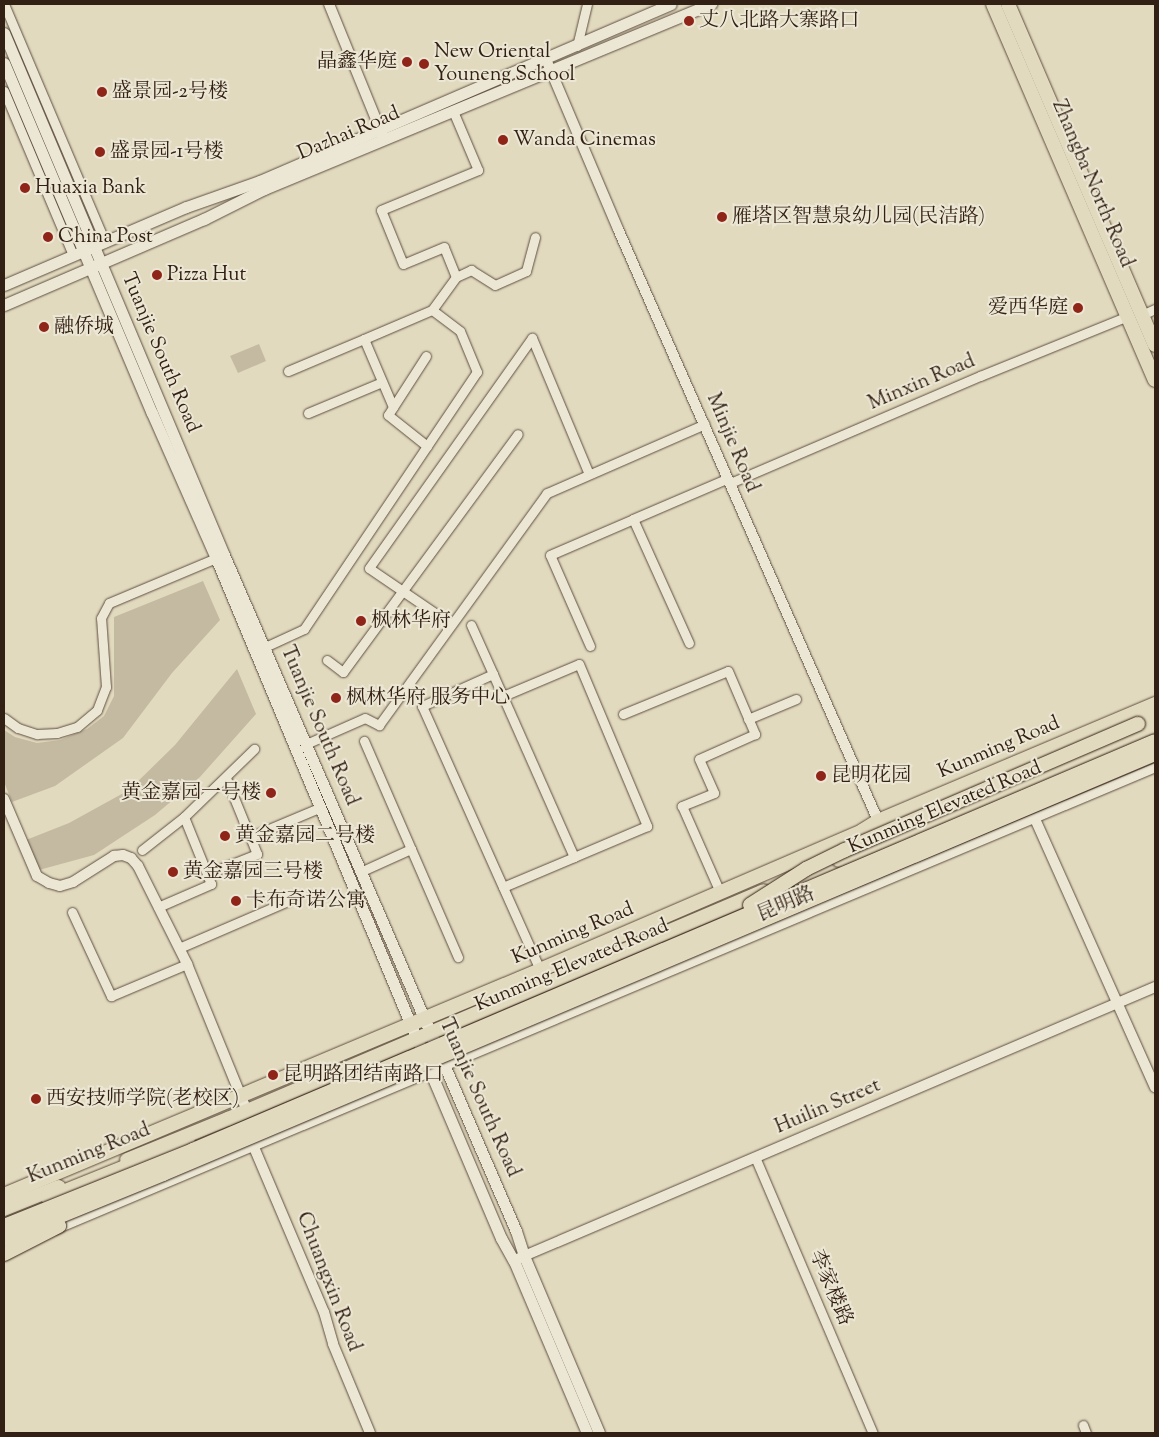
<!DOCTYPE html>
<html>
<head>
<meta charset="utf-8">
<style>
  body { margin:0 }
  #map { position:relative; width:1159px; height:1437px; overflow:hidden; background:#e2dabf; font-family:"Sorts Mill Goudy","Noto Serif SC",serif }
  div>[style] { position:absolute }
  .green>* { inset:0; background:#c4baa2 }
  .roads { filter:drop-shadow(0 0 1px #5f4e3f) drop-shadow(0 0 1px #5f4e3f) }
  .minor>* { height:9px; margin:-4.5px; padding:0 4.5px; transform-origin:4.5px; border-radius:4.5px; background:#ece7d5 }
  .tertiary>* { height:10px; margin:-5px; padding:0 5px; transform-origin:5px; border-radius:5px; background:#ece7d5 }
  .secondary>* { height:11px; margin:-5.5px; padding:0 5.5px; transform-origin:5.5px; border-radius:5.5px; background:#ece7d5 }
  .primary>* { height:14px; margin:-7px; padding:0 7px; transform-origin:7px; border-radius:7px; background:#e2dabf }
  .trunk>* { height:14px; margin:-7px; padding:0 7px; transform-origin:7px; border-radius:7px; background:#e2dabf }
  .bridges { filter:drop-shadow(0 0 1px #332014) drop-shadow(0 0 1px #332014) }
  .trunk-bridge>* { height:14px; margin:-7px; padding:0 7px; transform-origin:7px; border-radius:7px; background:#e2dabf }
  .dots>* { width:14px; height:14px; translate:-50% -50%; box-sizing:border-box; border:2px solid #ece7d5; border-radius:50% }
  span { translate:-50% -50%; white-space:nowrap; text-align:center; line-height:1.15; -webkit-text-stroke:4px #ece7d5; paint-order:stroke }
  .poi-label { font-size:20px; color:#332014 }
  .left { translate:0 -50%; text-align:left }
  .right { translate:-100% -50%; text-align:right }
  .street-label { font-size:20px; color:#332014 }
  .frame { position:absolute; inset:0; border:5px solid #332014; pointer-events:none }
</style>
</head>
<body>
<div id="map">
  <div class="green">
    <i style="clip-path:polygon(259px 344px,266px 361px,238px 373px,230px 356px)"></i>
    <i style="clip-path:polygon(203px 581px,220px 620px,172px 673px,123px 738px,55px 786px,12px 802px,4px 782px,4px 730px,15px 737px,37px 743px,60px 740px,87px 729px,104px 716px,114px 696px,114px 617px)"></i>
    <i style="clip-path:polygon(237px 669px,256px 714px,200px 777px,155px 815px,94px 855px,39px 870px,26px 840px,69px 823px,129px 790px,175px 745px)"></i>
  </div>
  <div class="roads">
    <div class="minor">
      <i style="left:4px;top:4px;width:259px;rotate:67deg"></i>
      <i style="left:577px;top:46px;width:43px;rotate:-76.6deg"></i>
      <i style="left:4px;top:91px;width:178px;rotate:67.2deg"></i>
      <i style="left:456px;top:277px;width:17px;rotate:-25deg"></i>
      <i style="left:471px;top:270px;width:28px;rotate:32deg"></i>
      <i style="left:495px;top:285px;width:34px;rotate:-24deg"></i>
      <i style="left:526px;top:271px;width:35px;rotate:-75deg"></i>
      <i style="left:1142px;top:315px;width:14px;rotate:-25deg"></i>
      <i style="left:532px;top:338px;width:147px;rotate:67.3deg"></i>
      <i style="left:364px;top:339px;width:74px;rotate:-23.1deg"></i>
      <i style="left:432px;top:310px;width:41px;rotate:-54deg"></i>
      <i style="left:456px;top:277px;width:32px;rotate:-112deg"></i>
      <i style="left:444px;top:247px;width:44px;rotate:157.5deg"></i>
      <i style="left:403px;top:264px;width:58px;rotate:-112.2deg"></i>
      <i style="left:381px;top:210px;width:105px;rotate:-22.4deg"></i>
      <i style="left:478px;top:170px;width:64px;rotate:-113deg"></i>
      <i style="left:426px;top:356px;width:70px;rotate:122.8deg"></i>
      <i style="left:388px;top:415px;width:50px;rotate:38.5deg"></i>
      <i style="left:288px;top:371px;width:82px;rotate:-22.8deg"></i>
      <i style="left:364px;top:339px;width:74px;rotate:66.9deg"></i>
      <i style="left:308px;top:413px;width:80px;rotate:-22.7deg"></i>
      <i style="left:730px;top:483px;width:272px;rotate:-23.2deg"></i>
      <i style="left:980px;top:376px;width:160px;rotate:-22.1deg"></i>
      <i style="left:451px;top:624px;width:99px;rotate:-145.7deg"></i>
      <i style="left:369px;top:568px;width:282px;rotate:-54.7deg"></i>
      <i style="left:471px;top:625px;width:54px;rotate:65.8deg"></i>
      <i style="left:689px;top:643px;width:136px;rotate:-114.3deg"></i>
      <i style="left:633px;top:519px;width:103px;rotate:-23.3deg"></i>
      <i style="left:590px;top:646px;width:99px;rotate:-113.7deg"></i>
      <i style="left:550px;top:555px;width:90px;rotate:-23.4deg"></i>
      <i style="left:265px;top:647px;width:43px;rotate:-24.8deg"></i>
      <i style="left:304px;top:629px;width:310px;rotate:-56.1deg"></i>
      <i style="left:477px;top:372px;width:44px;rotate:-112.5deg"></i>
      <i style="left:460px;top:331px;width:35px;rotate:-143deg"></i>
      <i style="left:327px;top:660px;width:20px;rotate:37deg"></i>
      <i style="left:343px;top:672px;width:295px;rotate:-53.7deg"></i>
      <i style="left:503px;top:696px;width:82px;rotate:-22.8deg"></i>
      <i style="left:579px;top:664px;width:176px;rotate:67.2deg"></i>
      <i style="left:647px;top:826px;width:79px;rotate:157deg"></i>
      <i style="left:623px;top:714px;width:113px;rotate:-22.3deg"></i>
      <i style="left:728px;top:671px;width:69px;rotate:66.8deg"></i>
      <i style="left:755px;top:734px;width:61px;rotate:155.9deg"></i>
      <i style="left:699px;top:759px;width:37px;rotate:66deg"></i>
      <i style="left:714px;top:793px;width:35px;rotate:158deg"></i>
      <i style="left:682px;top:806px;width:94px;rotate:66.2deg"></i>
      <i style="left:4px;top:718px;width:17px;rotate:36deg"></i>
      <i style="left:18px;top:728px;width:20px;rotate:18deg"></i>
      <i style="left:37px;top:734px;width:20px;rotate:-3deg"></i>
      <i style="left:57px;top:733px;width:21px;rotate:-17deg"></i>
      <i style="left:77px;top:727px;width:26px;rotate:-40deg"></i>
      <i style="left:97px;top:710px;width:25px;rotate:-69deg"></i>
      <i style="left:106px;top:687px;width:69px;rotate:-94.1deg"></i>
      <i style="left:101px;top:618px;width:17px;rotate:-62deg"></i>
      <i style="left:109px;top:603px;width:121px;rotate:-22.8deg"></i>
      <i style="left:748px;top:719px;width:52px;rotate:-22.6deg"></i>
      <i style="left:306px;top:744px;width:64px;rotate:-23.8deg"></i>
      <i style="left:365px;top:718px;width:16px;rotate:27deg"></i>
      <i style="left:379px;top:725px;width:286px;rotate:-54.1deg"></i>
      <i style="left:547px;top:493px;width:172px;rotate:-23.6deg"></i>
      <i style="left:226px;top:778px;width:64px;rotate:67.9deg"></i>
      <i style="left:184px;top:817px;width:61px;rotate:68deg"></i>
      <i style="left:411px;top:849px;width:118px;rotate:66.5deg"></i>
      <i style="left:142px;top:850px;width:53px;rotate:-38.2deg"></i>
      <i style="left:184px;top:817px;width:98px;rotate:-44.2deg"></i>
      <i style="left:360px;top:872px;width:56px;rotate:-24.3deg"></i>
      <i style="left:411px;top:849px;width:118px;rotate:-113.5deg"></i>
      <i style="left:503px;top:887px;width:77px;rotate:-22.9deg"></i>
      <i style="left:574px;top:857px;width:200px;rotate:-113.9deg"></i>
      <i style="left:493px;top:674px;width:78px;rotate:155.7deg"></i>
      <i style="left:422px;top:706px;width:289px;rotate:65.9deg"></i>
      <i style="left:158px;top:907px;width:58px;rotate:-23.5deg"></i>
      <i style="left:211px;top:884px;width:11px;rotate:-112deg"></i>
      <i style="left:207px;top:874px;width:54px;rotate:-21.8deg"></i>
      <i style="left:257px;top:854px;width:18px;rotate:-112deg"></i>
      <i style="left:250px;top:837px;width:77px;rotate:-22.9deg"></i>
      <i style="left:72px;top:912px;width:93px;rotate:65.1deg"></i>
      <i style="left:111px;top:996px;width:82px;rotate:-22.8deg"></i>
      <i style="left:179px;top:948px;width:119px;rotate:-23.3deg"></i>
      <i style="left:755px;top:1157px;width:300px;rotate:66.9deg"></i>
      <i style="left:55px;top:1229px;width:1193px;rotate:-22.78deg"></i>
      <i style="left:1083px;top:1425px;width:9px;rotate:69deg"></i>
    </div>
    <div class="tertiary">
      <i style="left:329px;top:4px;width:143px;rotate:67.8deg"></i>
      <i style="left:548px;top:64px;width:179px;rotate:67deg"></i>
      <i style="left:618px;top:229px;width:651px;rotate:66.27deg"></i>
      <i style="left:4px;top:799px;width:84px;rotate:66.8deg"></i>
      <i style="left:37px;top:876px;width:14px;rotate:30deg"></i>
      <i style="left:49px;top:883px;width:11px;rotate:15deg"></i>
      <i style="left:60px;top:886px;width:14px;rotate:-17deg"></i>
      <i style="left:73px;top:882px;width:49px;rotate:-32.4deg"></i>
      <i style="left:114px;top:856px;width:9px;rotate:-6deg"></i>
      <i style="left:123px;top:855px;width:9px;rotate:21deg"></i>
      <i style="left:131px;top:858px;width:11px;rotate:49deg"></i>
      <i style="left:138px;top:866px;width:110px;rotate:63.4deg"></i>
      <i style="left:187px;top:964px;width:159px;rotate:67.8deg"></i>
      <i style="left:1035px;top:819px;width:294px;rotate:65.9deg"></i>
      <i style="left:253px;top:1145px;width:181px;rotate:67deg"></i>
      <i style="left:324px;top:1312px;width:33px;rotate:74deg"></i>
      <i style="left:333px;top:1344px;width:96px;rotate:67.4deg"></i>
      <i style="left:517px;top:1259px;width:694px;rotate:-23.09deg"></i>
    </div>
    <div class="secondary">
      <i style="left:4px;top:33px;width:566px;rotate:67.15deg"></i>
      <i style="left:224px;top:555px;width:736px;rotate:66.64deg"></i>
      <i style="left:516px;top:1231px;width:26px;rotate:72deg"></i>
      <i style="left:524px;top:1256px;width:192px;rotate:67deg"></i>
      <i style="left:4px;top:63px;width:380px;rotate:67.1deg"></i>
      <i style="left:152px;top:413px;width:158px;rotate:66.2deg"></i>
      <i style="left:216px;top:558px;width:563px;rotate:67.35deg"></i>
      <i style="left:433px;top:1078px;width:174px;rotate:67deg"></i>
      <i style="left:501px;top:1238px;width:26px;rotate:61deg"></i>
      <i style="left:514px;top:1261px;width:187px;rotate:67deg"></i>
      <i style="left:4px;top:285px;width:198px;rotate:-23.2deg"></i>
      <i style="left:186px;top:207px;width:78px;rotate:-19.4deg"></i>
      <i style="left:260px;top:181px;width:447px;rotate:-23.3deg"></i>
      <i style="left:4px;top:305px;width:218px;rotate:-23.3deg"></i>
      <i style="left:204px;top:219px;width:67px;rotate:-26.6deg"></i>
      <i style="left:264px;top:189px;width:484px;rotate:-22.5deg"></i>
    </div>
    <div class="primary">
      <i style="left:993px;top:4px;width:409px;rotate:66.7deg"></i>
      <i style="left:1008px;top:4px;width:371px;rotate:66.7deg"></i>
      <i style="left:839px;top:860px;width:343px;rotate:-23deg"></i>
      <i style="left:127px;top:1160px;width:109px;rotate:-22.1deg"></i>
      <i style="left:228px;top:1119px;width:582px;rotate:-23.04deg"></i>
      <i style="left:4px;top:1195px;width:581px;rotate:-22.77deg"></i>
      <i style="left:540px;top:970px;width:351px;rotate:-23.3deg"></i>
      <i style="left:862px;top:831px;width:19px;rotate:-32deg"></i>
      <i style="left:878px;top:821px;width:301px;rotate:-22.9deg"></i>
      <i style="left:4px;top:1209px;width:59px;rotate:-21.8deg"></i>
    </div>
    <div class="trunk">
      <i style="left:1138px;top:724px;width:19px;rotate:-25deg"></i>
      <i style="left:48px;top:1198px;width:91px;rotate:-22deg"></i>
      <i style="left:132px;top:1164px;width:61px;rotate:-17.2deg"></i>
    </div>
  </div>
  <div class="bridges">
    <div class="trunk-bridge">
      <i style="left:750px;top:905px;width:67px;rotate:-32.7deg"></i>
      <i style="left:806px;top:869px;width:43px;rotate:-26deg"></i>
      <i style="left:845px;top:850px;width:319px;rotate:-23.3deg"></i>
      <i style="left:4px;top:1226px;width:204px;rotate:-21.9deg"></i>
      <i style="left:193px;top:1150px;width:1045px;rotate:-23.03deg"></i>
      <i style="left:4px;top:1239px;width:172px;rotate:-22.2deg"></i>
      <i style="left:163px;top:1174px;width:1077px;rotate:-22.95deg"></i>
      <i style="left:4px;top:1254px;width:62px;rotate:-27deg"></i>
    </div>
  </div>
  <div class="dots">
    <i style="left:689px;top:21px;background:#8f2418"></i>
    <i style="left:407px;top:62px;background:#8f2418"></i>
    <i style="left:424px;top:64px;background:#8f2418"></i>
    <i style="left:102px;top:92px;background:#8f2418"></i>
    <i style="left:503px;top:140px;background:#8f2418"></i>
    <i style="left:100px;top:152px;background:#8f2418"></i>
    <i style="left:25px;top:188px;background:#8f2418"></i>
    <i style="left:722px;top:217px;background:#8f2418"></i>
    <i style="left:48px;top:237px;background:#8f2418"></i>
    <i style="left:157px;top:275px;background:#8f2418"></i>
    <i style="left:1078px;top:308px;background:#8f2418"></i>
    <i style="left:44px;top:327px;background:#8f2418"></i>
    <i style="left:361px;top:621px;background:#8f2418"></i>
    <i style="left:336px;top:698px;background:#8f2418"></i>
    <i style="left:821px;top:776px;background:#8f2418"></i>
    <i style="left:271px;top:793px;background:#8f2418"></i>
    <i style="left:225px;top:836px;background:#8f2418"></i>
    <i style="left:173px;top:872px;background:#8f2418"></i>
    <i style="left:236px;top:901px;background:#8f2418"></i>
    <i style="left:273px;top:1075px;background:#8f2418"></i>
    <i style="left:36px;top:1099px;background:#8f2418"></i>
  </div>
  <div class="poi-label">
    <span class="left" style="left:699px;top:21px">丈八北路大寨路口</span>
    <span class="left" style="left:434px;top:64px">New Oriental<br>Youneng School</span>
    <span class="right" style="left:397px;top:62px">晶鑫华庭</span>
    <span class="left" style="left:112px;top:92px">盛景园-2号楼</span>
    <span class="left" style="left:513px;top:140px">Wanda Cinemas</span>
    <span class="left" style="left:110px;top:152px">盛景园-1号楼</span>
    <span class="left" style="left:35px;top:188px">Huaxia Bank</span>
    <span class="left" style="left:732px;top:217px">雁塔区智慧泉幼儿园(民洁路)</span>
    <span class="left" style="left:58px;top:237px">China Post</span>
    <span class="left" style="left:167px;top:275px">Pizza Hut</span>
    <span class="right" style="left:1068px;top:308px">爱西华庭</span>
    <span class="left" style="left:54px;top:327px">融侨城</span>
    <span class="left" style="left:371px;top:621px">枫林华府</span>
    <span class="left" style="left:346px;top:698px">枫林华府 服务中心</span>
    <span class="left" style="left:831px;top:776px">昆明花园</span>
    <span class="right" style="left:261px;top:793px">黄金嘉园一号楼</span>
    <span class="left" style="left:235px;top:836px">黄金嘉园二号楼</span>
    <span class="left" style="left:183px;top:872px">黄金嘉园三号楼</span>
    <span class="left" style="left:246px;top:901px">卡布奇诺公寓</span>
    <span class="left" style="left:283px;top:1075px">昆明路团结南路口</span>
    <span class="left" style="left:46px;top:1099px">西安技师学院(老校区)</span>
  </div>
  <div class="street-label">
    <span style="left:349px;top:134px;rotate:-23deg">Dazhai Road</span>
    <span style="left:1092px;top:184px;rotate:67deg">Zhangba North Road</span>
    <span style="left:160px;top:353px;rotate:67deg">Tuanjie South Road</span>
    <span style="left:922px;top:383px;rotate:-23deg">Minxin Road</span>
    <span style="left:732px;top:443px;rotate:67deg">Minjie Road</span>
    <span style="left:319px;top:726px;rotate:67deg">Tuanjie South Road</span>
    <span style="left:999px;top:748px;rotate:-23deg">Kunming Road</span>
    <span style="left:945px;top:808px;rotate:-23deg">Kunming Elevated Road</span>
    <span style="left:786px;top:905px;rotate:-23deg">昆明路</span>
    <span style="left:573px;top:934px;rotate:-23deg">Kunming Road</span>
    <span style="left:572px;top:966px;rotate:-23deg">Kunming Elevated Road</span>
    <span style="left:479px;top:1098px;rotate:66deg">Tuanjie South Road</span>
    <span style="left:828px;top:1107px;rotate:-23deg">Huilin Street</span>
    <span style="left:89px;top:1154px;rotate:-22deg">Kunming Road</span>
    <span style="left:328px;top:1282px;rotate:69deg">Chuangxin Road</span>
    <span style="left:830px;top:1288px;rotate:67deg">李家楼路</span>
  </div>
  <div class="frame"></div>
</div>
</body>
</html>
